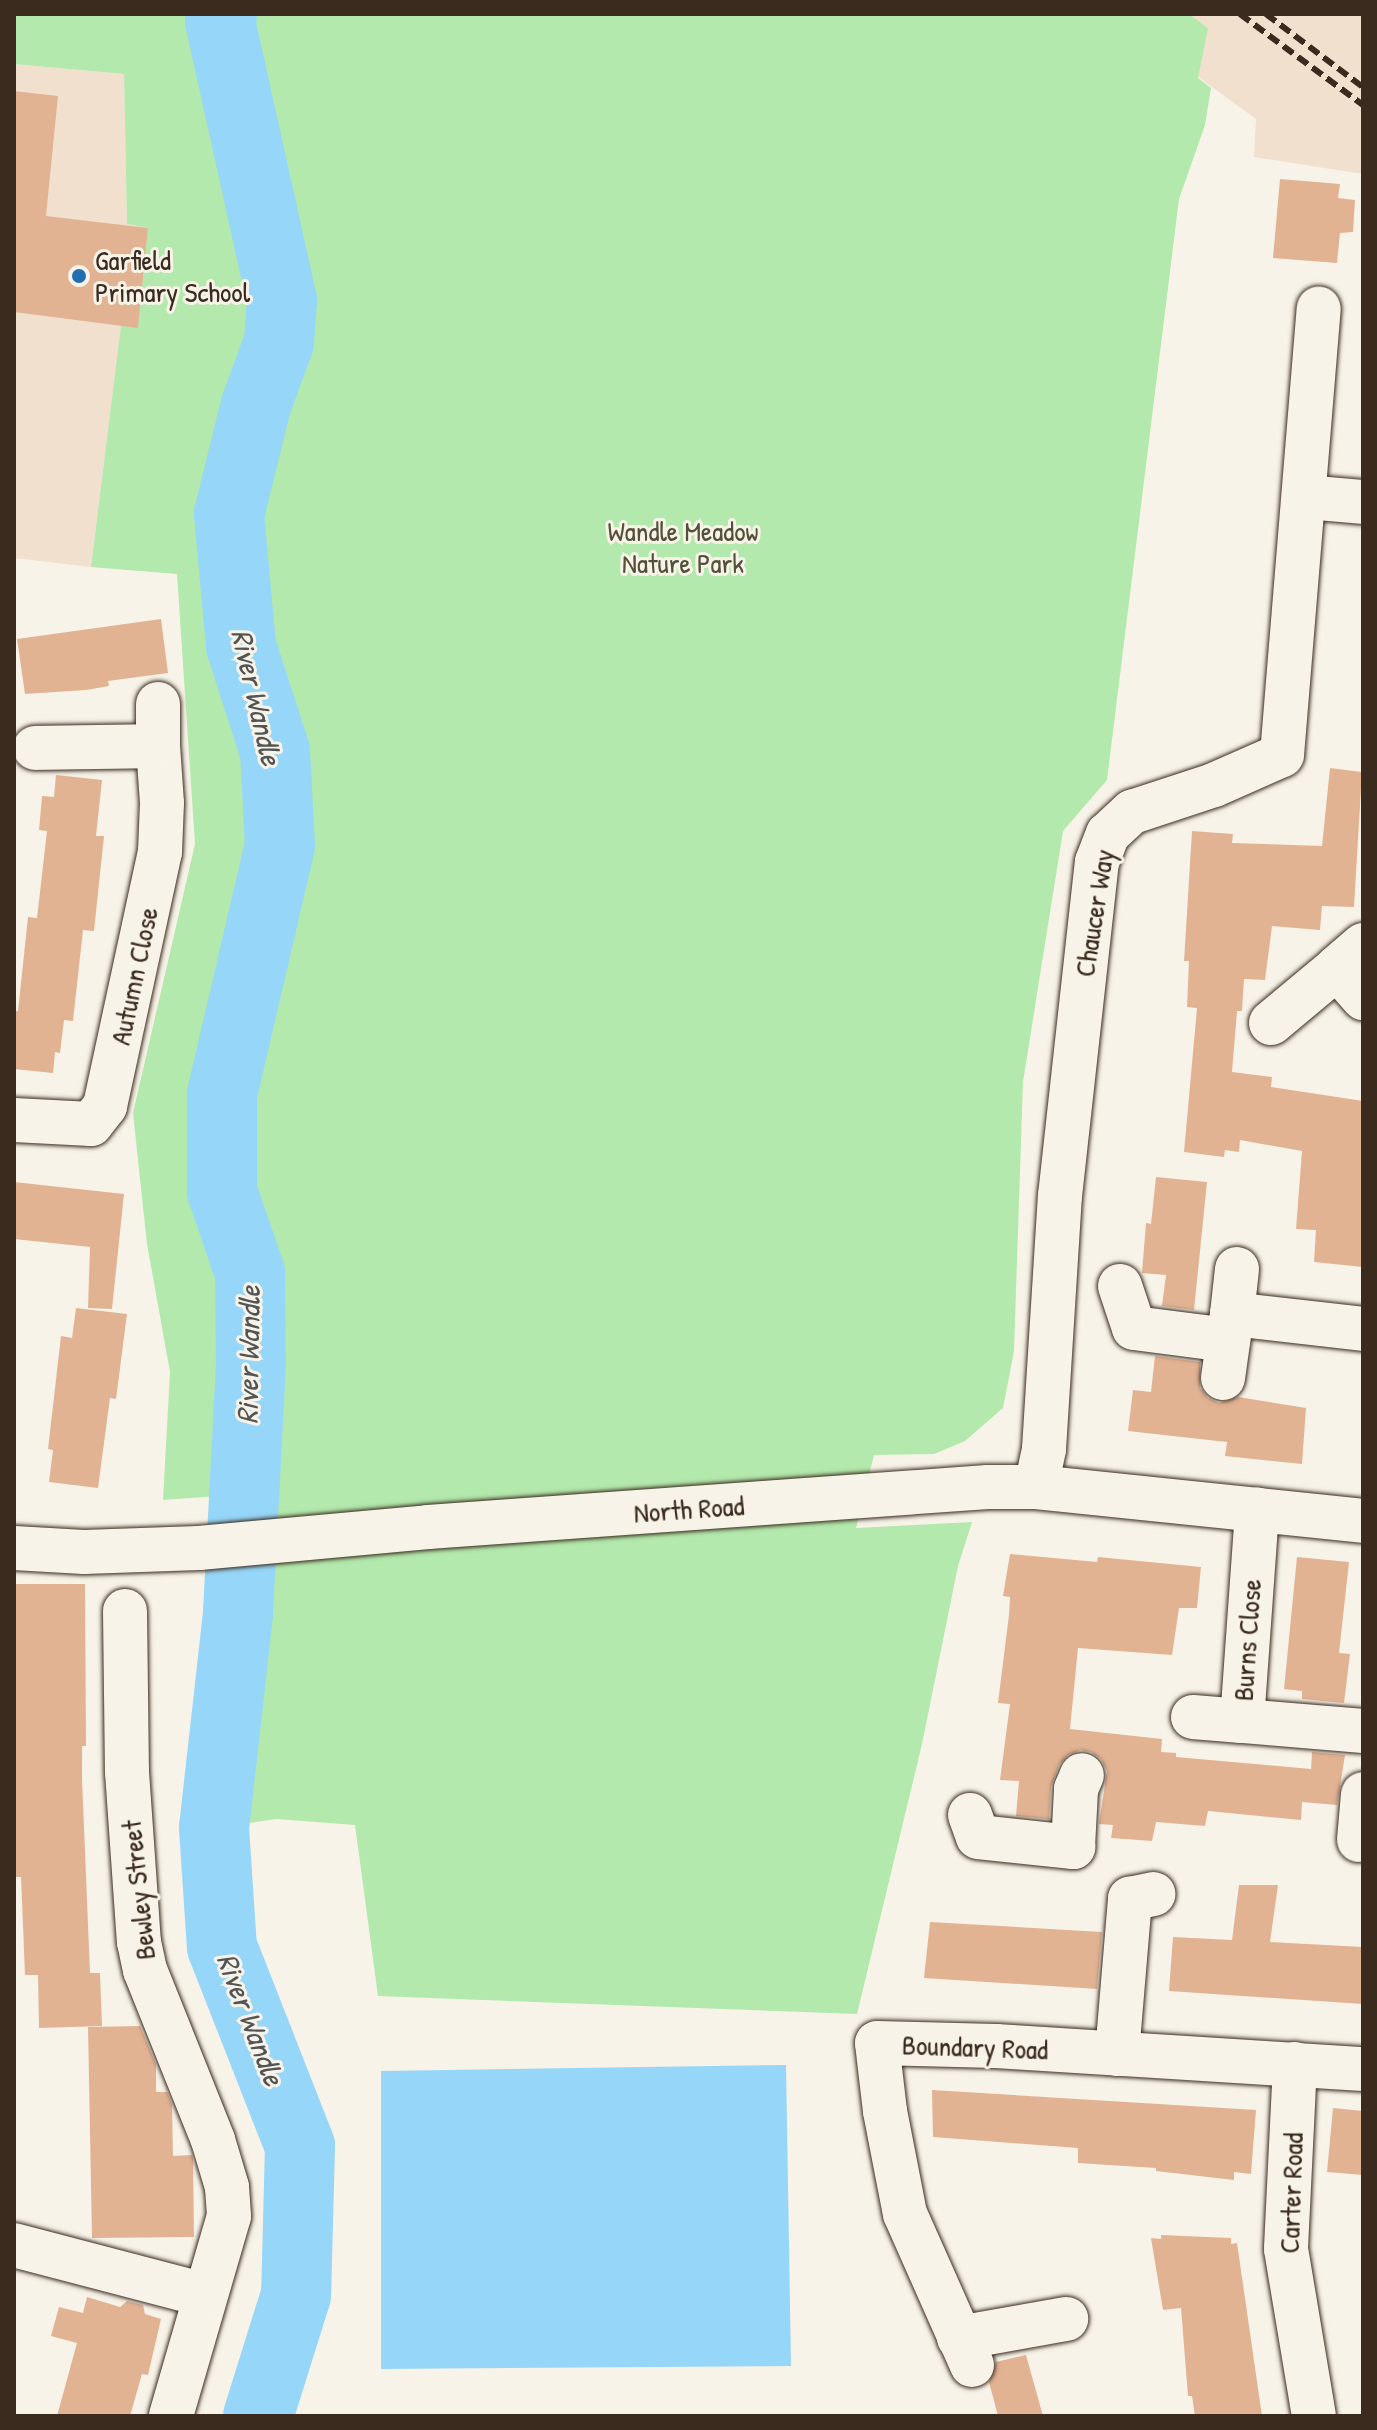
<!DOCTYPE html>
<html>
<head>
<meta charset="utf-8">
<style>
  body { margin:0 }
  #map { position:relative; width:1377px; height:2430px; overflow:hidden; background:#f7f3e8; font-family:"Patrick Hand",sans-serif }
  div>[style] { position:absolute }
  .built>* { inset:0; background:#f1e0ce }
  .green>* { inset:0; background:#b3e9ac }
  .water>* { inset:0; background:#96d6f8 }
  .river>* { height:70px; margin:-35px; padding:0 35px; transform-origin:35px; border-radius:35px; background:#96d6f8 }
  .building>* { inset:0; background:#e2b393 }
  .roads { filter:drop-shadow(0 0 2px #3b2a1e) drop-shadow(0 0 2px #3b2a1e) }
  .minor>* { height:44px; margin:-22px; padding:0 22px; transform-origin:22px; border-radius:22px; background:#f7f3e8 }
  .rail>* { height:6px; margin-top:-3px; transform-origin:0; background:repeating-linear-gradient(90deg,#3b2a1e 0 12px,transparent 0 18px) }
  .dots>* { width:22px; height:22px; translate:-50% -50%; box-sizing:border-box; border:4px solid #f7f3e8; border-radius:50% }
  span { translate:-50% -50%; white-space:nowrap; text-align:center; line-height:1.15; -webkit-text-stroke:6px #f7f3e8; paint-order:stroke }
  .poi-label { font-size:28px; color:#3b2a1e }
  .left { translate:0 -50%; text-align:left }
  .park-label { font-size:28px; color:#53503a }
  .street-label { font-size:28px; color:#3b2a1e }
  .water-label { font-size:30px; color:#525554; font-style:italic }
  .frame { position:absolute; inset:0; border:16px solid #3b2a1e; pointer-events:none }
</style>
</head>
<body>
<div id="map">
  <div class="built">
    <i style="clip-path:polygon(1112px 14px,1363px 14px,1363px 174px,1254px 157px,1256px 119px)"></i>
    <i style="clip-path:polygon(14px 64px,124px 74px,127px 224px,148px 228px,138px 328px,121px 326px,91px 567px,14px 558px)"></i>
  </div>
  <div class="green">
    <i style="clip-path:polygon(14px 14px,1189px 14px,1208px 28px,1198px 78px,1211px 88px,1205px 125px,1179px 199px,1107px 780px,1063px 831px,1023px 1082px,1014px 1351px,1003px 1408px,965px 1441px,934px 1454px,874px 1455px,856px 1528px,972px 1522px,958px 1566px,922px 1744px,857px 2014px,378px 1996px,355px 1825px,276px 1819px,214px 1828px,238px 1614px,245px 1494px,163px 1500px,170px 1372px,147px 1244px,133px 1113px,195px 844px,177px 574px,91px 567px,121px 325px,138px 327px,148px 228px,127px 224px,124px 74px,14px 64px)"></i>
  </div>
  <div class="water">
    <i style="clip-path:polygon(786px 2065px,791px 2366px,381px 2369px,381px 2071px)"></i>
  </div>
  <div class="river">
    <i style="left:222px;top:14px;width:7px;rotate:106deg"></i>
    <i style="left:220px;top:21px;width:286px;rotate:77.5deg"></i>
    <i style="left:282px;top:300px;width:42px;rotate:94.1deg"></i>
    <i style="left:279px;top:342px;width:67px;rotate:110.1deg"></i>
    <i style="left:256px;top:405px;width:112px;rotate:103.9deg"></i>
    <i style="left:229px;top:514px;width:133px;rotate:84.8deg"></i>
    <i style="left:241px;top:646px;width:110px;rotate:72.1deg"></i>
    <i style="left:275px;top:751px;width:94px;rotate:87deg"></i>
    <i style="left:280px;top:845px;width:257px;rotate:103.1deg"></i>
    <i style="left:222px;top:1095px;width:96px;rotate:90deg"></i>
    <i style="left:222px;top:1191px;width:87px;rotate:71.1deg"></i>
    <i style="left:250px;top:1273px;width:91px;rotate:89.4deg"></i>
    <i style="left:251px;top:1364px;width:250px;rotate:93deg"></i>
    <i style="left:238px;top:1614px;width:215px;rotate:96.4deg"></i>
    <i style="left:214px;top:1828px;width:119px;rotate:86.2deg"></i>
    <i style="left:222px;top:1947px;width:214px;rotate:68.6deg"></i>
    <i style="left:300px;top:2146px;width:149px;rotate:91.5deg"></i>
    <i style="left:296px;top:2295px;width:127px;rotate:107.4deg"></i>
  </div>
  <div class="building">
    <i style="clip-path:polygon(14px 91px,58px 96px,46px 216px,148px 228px,138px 328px,14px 312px)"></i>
    <i style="clip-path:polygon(1280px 179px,1340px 184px,1338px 198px,1355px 200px,1353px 232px,1340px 233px,1337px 263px,1273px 258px)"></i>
    <i style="clip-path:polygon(161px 619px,168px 673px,108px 681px,109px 686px,86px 690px,25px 694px,17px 639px)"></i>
    <i style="clip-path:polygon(1330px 768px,1362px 772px,1354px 907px,1322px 906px,1320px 930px,1272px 926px,1265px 980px,1244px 979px,1242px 1011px,1237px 1011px,1232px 1072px,1272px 1077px,1271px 1087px,1363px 1101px,1363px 1267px,1314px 1262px,1316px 1230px,1296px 1229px,1302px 1151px,1240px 1140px,1239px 1152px,1225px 1150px,1224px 1157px,1184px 1152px,1197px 1008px,1187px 1007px,1189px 961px,1184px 961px,1192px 831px,1233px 834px,1232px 843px,1322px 846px)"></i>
    <i style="clip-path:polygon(56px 775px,102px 780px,96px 836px,104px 836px,94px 931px,83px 930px,73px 1021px,64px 1020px,60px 1053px,55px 1052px,53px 1073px,14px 1069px,14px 1011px,18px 1011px,28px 917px,37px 918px,47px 831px,39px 830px,42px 796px,54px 797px)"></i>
    <i style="clip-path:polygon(1156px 1177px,1207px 1182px,1194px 1310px,1162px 1306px,1166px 1275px,1142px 1273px,1146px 1223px,1151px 1224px)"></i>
    <i style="clip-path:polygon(14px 1182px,124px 1194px,112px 1309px,88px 1308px,90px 1247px,14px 1239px)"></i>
    <i style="clip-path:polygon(76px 1308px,127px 1314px,116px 1399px,110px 1398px,98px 1488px,49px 1482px,53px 1450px,48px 1449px,61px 1336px,72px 1338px)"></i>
    <i style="clip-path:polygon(1155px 1356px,1200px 1362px,1200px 1388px,1208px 1398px,1219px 1403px,1238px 1397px,1306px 1408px,1302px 1464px,1225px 1456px,1227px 1442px,1128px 1431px,1133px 1390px,1151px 1392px)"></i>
    <i style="clip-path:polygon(1010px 1554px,1097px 1562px,1098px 1557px,1201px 1567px,1197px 1608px,1179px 1608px,1172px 1655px,1078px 1648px,1070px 1729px,1162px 1739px,1161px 1752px,1176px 1753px,1176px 1757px,1311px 1769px,1312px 1752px,1345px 1755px,1337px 1805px,1302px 1802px,1301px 1820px,1208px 1811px,1205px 1826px,1156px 1822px,1152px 1841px,1111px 1838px,1113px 1825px,1099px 1824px,1107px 1771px,1101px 1759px,1091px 1752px,1080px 1750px,1068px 1755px,1059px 1765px,1051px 1787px,1049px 1819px,1016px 1816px,1019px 1781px,1000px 1780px,1010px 1704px,998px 1703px,1009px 1615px,1010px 1597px,1003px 1596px)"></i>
    <i style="clip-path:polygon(1297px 1557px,1349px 1562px,1339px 1653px,1350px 1654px,1344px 1703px,1302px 1699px,1302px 1691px,1284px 1689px)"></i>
    <i style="clip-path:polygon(16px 1584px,85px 1584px,86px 1746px,82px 1746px,82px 1778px,90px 1973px,100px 1973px,102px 2026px,39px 2028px,38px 1975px,25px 1975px,21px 1877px,14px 1877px)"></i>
    <i style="clip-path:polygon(1239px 1885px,1278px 1885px,1270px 1942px,1363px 1947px,1363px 2004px,1169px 1991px,1173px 1937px,1232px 1940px)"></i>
    <i style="clip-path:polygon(930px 1922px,1102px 1932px,1097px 1989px,924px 1978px)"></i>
    <i style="clip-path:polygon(140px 2026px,156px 2064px,156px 2092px,167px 2092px,172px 2104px,173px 2156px,192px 2155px,193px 2159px,194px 2237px,92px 2238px,88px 2027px)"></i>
    <i style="clip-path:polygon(932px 2090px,1256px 2110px,1251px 2174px,1234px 2172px,1234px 2180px,1156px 2171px,1156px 2168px,1078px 2163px,1078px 2148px,933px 2137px)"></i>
    <i style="clip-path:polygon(1333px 2108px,1363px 2111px,1363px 2175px,1327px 2172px)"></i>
    <i style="clip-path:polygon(1161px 2235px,1231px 2238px,1231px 2244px,1237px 2243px,1262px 2416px,1195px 2416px,1192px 2396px,1188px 2396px,1181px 2308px,1163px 2310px,1151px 2238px,1161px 2239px)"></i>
    <i style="clip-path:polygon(87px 2297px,120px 2307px,127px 2301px,143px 2305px,145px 2314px,161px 2319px,148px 2375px,142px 2374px,130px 2416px,57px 2416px,77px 2343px,51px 2336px,59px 2307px,83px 2313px)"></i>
    <i style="clip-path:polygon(1026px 2355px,1043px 2416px,998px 2416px,989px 2382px,996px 2362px)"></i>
  </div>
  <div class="roads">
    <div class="minor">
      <i style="left:1306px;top:497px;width:57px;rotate:5deg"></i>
      <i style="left:158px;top:704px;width:42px;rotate:90deg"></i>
      <i style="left:1363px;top:945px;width:35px;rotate:139deg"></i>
      <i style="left:1337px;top:968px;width:40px;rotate:49deg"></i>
      <i style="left:1271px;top:1023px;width:86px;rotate:-39.8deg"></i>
      <i style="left:14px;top:1120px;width:77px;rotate:3deg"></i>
      <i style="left:91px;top:1124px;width:23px;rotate:-52deg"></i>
      <i style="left:105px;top:1106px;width:260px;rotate:-77.8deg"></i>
      <i style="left:160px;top:852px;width:49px;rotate:-87.7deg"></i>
      <i style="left:162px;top:803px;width:57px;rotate:-94deg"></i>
      <i style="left:158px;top:746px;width:123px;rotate:179.1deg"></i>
      <i style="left:1237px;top:1269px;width:45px;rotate:96.3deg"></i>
      <i style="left:1232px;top:1314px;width:132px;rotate:6.5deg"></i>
      <i style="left:1120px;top:1286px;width:44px;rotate:71.6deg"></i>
      <i style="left:1134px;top:1328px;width:95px;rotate:7.3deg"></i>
      <i style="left:1223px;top:1378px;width:65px;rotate:-82deg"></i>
      <i style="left:1036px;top:1487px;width:39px;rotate:-78deg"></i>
      <i style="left:1044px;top:1449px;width:254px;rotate:-86.4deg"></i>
      <i style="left:1060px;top:1196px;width:336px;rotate:-83.7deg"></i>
      <i style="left:1097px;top:862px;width:30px;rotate:-69deg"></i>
      <i style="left:1108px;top:834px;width:33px;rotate:-43deg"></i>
      <i style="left:1132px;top:812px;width:86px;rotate:-18.2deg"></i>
      <i style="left:1214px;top:785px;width:74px;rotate:-23.8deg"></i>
      <i style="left:1282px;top:755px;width:448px;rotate:-85.3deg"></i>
      <i style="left:14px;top:1548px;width:70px;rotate:3.3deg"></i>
      <i style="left:84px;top:1552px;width:115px;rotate:-2deg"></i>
      <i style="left:199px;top:1548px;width:230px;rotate:-5.2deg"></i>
      <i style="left:428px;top:1527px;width:561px;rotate:-4.09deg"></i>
      <i style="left:988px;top:1487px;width:48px"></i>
      <i style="left:1036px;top:1487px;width:329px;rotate:5.9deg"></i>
      <i style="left:125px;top:1611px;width:161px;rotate:89.3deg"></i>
      <i style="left:127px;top:1772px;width:170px;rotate:86deg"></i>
      <i style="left:139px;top:1942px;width:29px;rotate:78deg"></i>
      <i style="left:145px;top:1970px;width:183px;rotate:68.2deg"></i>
      <i style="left:213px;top:2140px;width:49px;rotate:73.4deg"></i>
      <i style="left:227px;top:2187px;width:29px;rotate:86deg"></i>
      <i style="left:229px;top:2216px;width:208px;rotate:106.2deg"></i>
      <i style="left:1193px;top:1717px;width:49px;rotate:4.7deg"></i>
      <i style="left:1242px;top:1721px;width:212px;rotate:-85.9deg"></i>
      <i style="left:1242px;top:1721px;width:121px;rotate:4.7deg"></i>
      <i style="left:970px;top:1815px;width:23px;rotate:70deg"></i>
      <i style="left:978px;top:1837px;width:96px;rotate:6deg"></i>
      <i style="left:1073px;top:1847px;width:58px;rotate:-87deg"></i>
      <i style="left:1076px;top:1789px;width:15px;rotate:-67deg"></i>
      <i style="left:1359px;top:1840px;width:46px;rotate:-85deg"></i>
      <i style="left:1117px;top:2054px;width:156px;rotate:-85.2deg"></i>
      <i style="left:1130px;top:1899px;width:24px;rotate:-12deg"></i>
      <i style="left:1295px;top:2064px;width:185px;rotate:92.8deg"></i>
      <i style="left:1286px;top:2249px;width:169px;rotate:80.5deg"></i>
      <i style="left:14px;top:2245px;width:196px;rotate:14.7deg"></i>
      <i style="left:959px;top:2338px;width:109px;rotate:-10.1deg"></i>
      <i style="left:972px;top:2365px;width:165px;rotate:-113.9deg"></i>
      <i style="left:905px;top:2214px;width:105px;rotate:-101deg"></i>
      <i style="left:885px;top:2111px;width:68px;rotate:-96.7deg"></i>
      <i style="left:877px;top:2043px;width:119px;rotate:1.4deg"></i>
      <i style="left:996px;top:2046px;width:368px;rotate:3.6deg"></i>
    </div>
  </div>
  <div class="rail">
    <i style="left:1240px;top:14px;width:153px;rotate:36.5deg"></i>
    <i style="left:1266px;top:14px;width:121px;rotate:37deg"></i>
  </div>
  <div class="dots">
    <i style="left:79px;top:276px;background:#1f6fb2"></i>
  </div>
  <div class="poi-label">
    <span class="left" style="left:95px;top:276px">Garfield<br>Primary School</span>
  </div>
  <div class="park-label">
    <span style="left:683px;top:547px">Wandle Meadow<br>Nature Park</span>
  </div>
  <div class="street-label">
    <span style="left:1094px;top:913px;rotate:-81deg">Chaucer Way</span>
    <span style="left:134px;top:976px;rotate:-78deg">Autumn Close</span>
    <span style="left:689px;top:1509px;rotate:-4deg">North Road</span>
    <span style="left:1247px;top:1640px;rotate:-86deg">Burns Close</span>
    <span style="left:138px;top:1890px;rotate:-96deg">Bewley Street</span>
    <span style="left:975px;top:2047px;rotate:2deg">Boundary Road</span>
    <span style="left:1291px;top:2193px;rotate:-88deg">Carter Road</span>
  </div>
  <div class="water-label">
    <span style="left:257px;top:697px;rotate:77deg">River Wandle</span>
    <span style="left:248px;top:1355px;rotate:-89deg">River Wandle</span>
    <span style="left:251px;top:2019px;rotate:69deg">River Wandle</span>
  </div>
  <div class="frame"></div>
</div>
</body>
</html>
